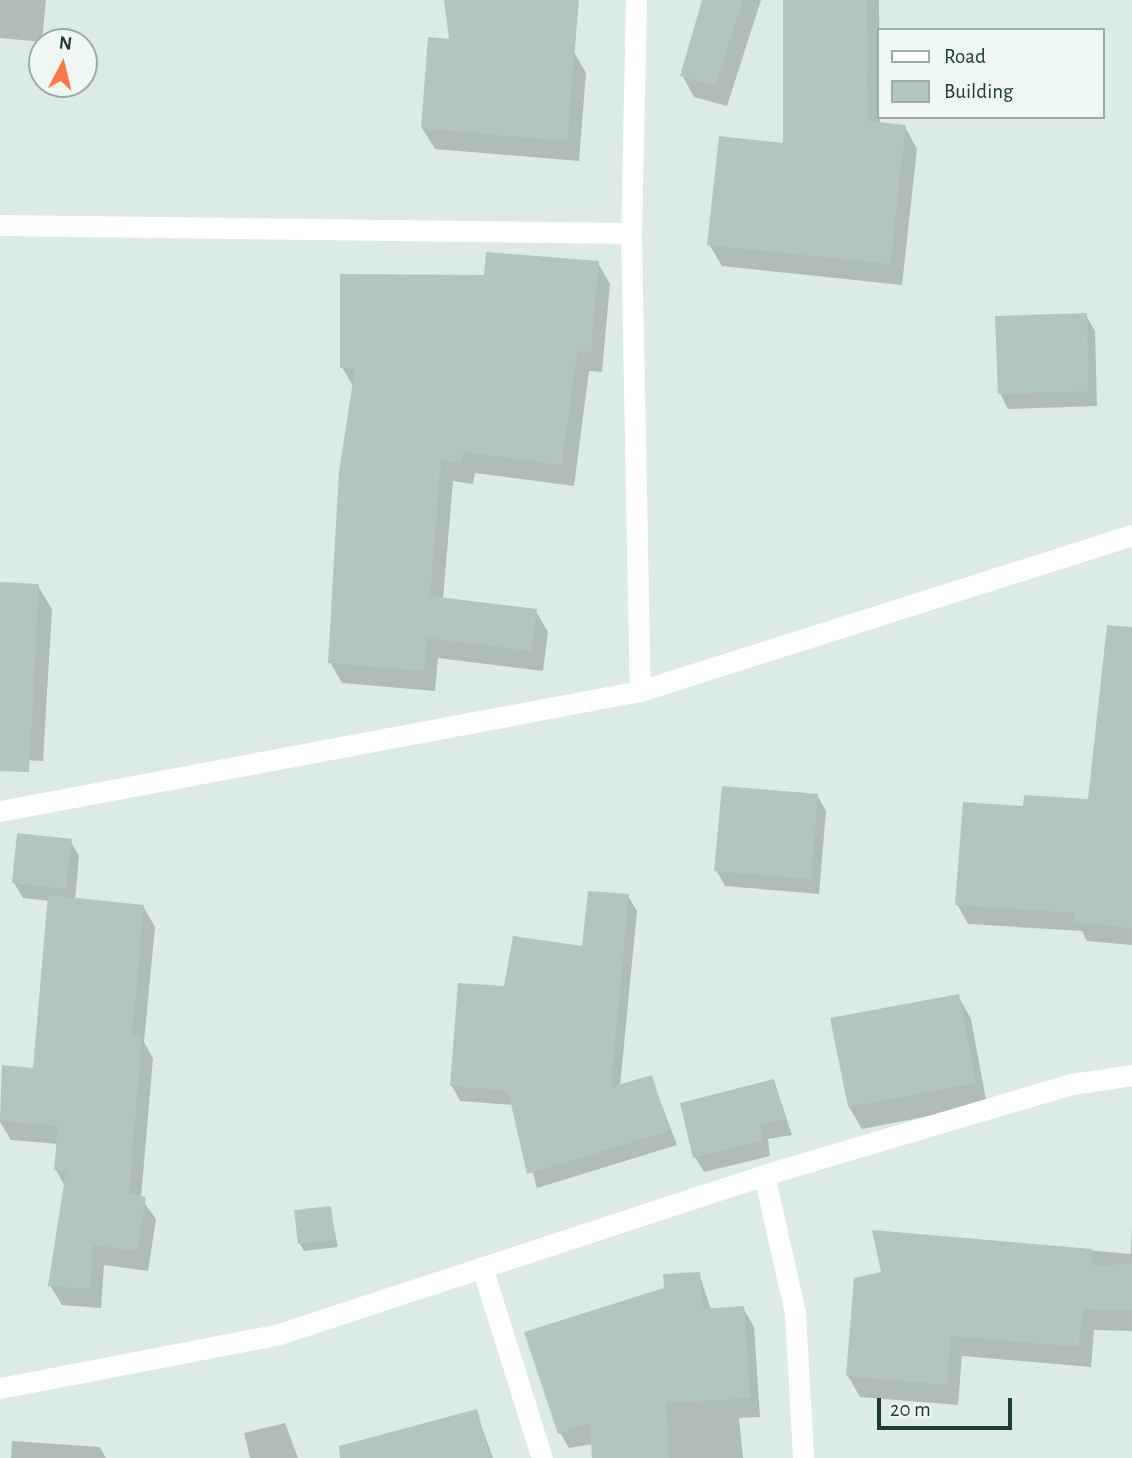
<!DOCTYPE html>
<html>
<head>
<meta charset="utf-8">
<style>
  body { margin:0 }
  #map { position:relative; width:1132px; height:1458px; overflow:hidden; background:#ddebe5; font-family:"Alegreya Sans",sans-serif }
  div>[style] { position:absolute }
  .shadow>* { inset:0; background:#0003 }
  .building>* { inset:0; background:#b2c6be }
  .minor>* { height:21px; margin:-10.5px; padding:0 10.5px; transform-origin:10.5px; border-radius:10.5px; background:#fff }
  span { translate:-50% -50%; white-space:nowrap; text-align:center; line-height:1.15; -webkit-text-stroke:5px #eef7f3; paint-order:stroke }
  .legend { position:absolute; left:877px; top:28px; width:228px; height:91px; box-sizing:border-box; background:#eef7f3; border:2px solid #9baca7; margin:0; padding:9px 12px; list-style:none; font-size:21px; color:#1e3b34 }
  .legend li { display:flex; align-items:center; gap:14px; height:35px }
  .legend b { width:35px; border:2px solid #9baca7 }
  .north { position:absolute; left:28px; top:28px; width:70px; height:70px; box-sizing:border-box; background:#eef7f3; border:2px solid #9baca7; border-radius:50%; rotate:7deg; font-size:19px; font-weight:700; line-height:28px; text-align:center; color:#1e3b34 }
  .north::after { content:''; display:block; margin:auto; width:24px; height:32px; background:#fe7848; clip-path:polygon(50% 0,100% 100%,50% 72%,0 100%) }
  .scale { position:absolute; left:877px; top:1398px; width:135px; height:32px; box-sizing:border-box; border:4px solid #1e3b34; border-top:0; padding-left:9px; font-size:21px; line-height:24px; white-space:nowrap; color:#1e3b34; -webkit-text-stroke:5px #eef7f3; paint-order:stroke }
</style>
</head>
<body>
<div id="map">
  <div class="shadow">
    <i style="clip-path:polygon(0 0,46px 0,42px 42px,0 38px)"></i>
    <i style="clip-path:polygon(446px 0,502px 0,574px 52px,586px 73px,579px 161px,435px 149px,422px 128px,451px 41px)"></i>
    <i style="clip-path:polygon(703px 0,761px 0,727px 106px,694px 97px,682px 75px)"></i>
    <i style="clip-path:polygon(784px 0,879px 0,880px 124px,905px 127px,917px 149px,902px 285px,722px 266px,709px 244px,785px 145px)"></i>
    <i style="clip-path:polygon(598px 263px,610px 284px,602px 372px,589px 371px,574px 486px,475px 473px,473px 484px,453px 481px,443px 599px,536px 611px,548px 632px,543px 671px,438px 658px,435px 691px,342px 683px,330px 662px,354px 388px,342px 367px,486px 277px)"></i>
    <i style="clip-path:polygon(1086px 315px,1095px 331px,1097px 406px,1008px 409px,1000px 393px)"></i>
    <i style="clip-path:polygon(0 584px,38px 586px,52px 609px,43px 761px,0 759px)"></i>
    <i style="clip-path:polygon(1132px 668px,1132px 945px,1087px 941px,1082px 931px,968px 924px,957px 904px,1025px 808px,1090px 801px)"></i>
    <i style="clip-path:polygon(817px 795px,826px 811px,819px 894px,725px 886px,716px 870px)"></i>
    <i style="clip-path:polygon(70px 840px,79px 856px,75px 900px,143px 906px,155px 927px,144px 1042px,153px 1058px,141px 1198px,156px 1219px,148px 1271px,104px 1265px,101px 1308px,62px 1305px,50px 1285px,65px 1186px,56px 1170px,58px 1144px,11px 1140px,0 1122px,4px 1067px,34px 1070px,49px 901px,23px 898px,14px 883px)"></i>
    <i style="clip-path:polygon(628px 896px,637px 911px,620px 1086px,651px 1077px,677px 1145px,537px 1188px,513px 1105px,460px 1101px,452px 1086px,506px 988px,584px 948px)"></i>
    <i style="clip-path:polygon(958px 996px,971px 1019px,987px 1105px,862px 1129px,849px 1107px)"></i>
    <i style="clip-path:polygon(774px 1081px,792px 1135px,768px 1139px,770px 1156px,704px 1172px,695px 1157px)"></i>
    <i style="clip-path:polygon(330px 1208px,338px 1247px,304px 1251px,300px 1244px)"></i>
    <i style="clip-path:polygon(1132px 1225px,1132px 1331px,1094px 1330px,1091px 1367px,962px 1356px,958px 1405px,860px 1397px,848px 1376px,883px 1273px,874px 1231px,1131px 1254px)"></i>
    <i style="clip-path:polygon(699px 1273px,711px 1310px,743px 1308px,754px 1327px,760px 1417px,739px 1418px,743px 1458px,593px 1458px,593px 1444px,569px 1448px,558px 1429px,666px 1289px)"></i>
    <i style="clip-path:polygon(476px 1411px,493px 1458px,392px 1458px)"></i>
    <i style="clip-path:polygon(285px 1423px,298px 1458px,250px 1458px,244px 1433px)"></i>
    <i style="clip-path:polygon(12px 1441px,100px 1447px,106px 1458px,11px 1458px)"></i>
  </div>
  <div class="building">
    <i style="clip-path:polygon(444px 0,579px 0,567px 141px,421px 128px,428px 37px,449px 39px)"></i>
    <i style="clip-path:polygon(702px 0,743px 0,715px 86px,680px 76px)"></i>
    <i style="clip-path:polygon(783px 0,867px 0,868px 121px,906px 125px,890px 264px,707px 245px,719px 136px,783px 143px)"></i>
    <i style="clip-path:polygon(486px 252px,599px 261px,591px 352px,577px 351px,562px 465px,463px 452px,462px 463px,441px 460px,430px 596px,537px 609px,532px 651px,427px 638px,424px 671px,328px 663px,339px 472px,355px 368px,340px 368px,340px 274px,484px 275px)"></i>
    <i style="clip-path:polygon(1087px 313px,1089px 391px,998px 394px,995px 316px)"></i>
    <i style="clip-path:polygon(0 582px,39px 584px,29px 772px,0 771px)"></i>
    <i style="clip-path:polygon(1107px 625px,1132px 627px,1132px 928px,1074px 922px,1075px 913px,955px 905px,963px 802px,1023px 806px,1024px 795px,1088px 799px)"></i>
    <i style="clip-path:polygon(722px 786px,818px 794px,811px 879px,714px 871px)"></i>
    <i style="clip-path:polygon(17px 833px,72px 839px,66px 889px,12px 883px)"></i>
    <i style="clip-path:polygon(588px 891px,629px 894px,611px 1087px,652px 1075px,669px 1131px,527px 1174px,508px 1091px,450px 1086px,458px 983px,504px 986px,513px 936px,582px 946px)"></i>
    <i style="clip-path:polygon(48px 895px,144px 905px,132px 1035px,142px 1036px,129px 1194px,146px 1197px,137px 1251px,93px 1245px,90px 1289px,48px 1286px,66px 1171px,54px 1170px,58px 1126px,0 1121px,2px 1065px,33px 1068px)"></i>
    <i style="clip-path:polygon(959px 994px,976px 1083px,848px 1107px,830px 1018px)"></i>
    <i style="clip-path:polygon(774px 1079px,785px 1119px,760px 1124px,762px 1141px,693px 1158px,680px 1103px)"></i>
    <i style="clip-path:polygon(331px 1206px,335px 1240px,298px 1244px,294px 1210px)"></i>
    <i style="clip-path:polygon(872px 1230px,1092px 1249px,1093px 1266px,1132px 1264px,1132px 1311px,1083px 1309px,1079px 1347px,951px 1336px,947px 1385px,846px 1376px,854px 1278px,881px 1272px)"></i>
    <i style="clip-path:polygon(700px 1272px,703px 1309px,744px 1306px,750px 1398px,666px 1403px,669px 1458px,592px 1458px,590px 1423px,558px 1434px,524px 1332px,664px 1288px,663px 1274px)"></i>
    <i style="clip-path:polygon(477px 1409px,490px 1458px,340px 1458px,339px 1446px)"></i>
  </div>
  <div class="minor">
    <i style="left:636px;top:0;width:233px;rotate:91.2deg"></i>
    <i style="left:631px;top:233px;width:458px;rotate:88.9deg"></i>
    <i style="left:0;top:225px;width:631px;rotate:0.73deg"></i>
    <i style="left:0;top:811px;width:651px;rotate:-10.62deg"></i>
    <i style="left:640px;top:691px;width:516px;rotate:-17.59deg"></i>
    <i style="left:764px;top:1175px;width:141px;rotate:77.3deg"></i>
    <i style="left:795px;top:1313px;width:145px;rotate:86.8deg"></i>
    <i style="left:482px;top:1267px;width:200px;rotate:72.6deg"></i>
    <i style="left:0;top:1388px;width:281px;rotate:-10.9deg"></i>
    <i style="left:276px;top:1335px;width:514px;rotate:-18.15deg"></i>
    <i style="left:764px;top:1175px;width:321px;rotate:-16.5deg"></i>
    <i style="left:1072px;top:1084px;width:61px;rotate:-8.5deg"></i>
  </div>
  <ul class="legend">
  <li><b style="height:9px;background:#fff"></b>Road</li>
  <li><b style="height:19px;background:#b2c6be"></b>Building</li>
  </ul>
  <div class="north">N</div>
  <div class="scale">20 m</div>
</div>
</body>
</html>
